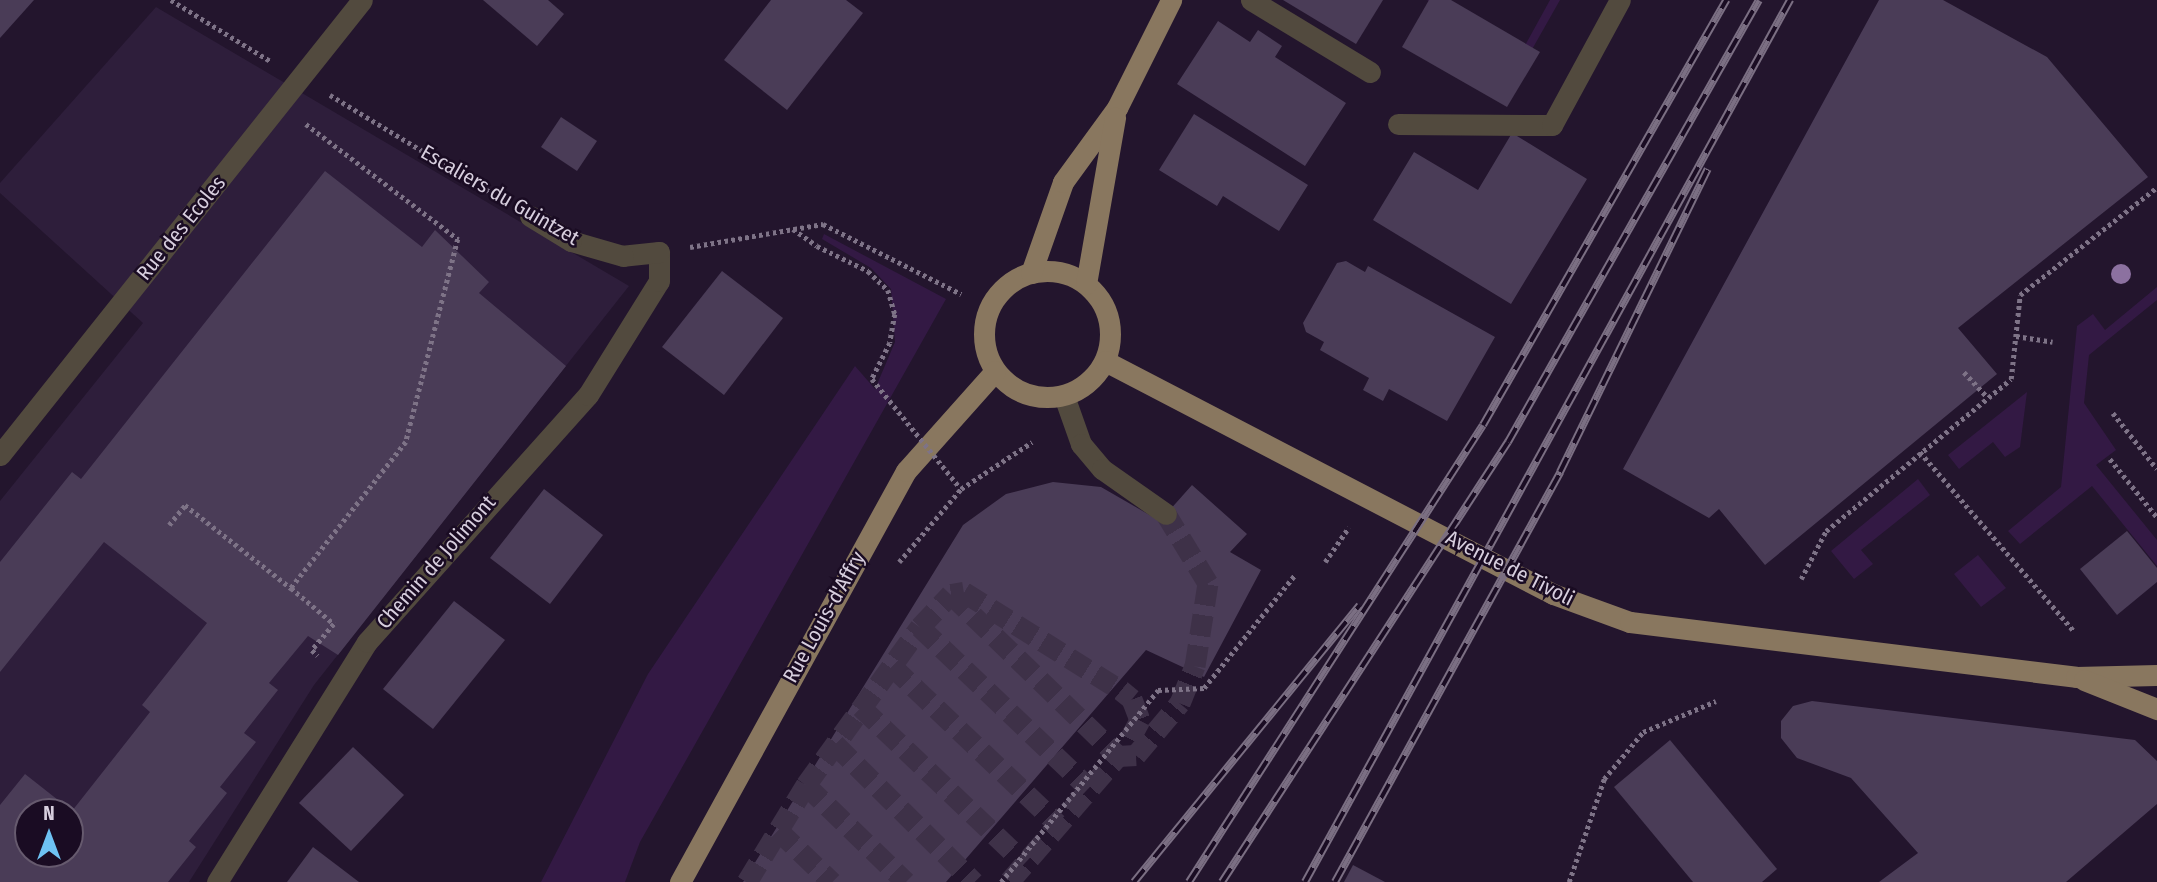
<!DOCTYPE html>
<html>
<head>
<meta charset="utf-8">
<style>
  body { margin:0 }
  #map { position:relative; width:2157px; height:882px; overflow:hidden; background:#23152d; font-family:"Fira Sans Condensed",sans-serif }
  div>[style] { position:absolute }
  .built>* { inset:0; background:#2e1e3b }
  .green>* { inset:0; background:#331944 }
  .building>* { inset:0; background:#4a3c57 }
  .minor-tunnel>* { height:21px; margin-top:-10.5px; transform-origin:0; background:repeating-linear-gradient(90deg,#3e3148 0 21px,transparent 0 31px) }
  .path>* { height:4.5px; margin-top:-2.25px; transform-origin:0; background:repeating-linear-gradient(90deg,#7e7387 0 3.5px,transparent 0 7px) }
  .minor>* { height:21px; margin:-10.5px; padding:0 10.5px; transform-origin:10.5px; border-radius:10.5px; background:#524a3e }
  .major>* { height:21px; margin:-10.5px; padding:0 10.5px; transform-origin:10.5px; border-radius:10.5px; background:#89775f }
  .major>.ring { margin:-10.5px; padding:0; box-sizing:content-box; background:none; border:21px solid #89775f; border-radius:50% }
  .rail>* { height:8px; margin-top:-4px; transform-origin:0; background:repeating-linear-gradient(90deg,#1a0c23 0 16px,#7b6f83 0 32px); box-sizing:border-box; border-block:2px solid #7b6f83 }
  .path-bridge>* { height:4.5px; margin-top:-2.25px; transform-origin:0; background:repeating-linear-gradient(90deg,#7e7387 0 3.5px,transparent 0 7px) }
  .trees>* { width:20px; height:20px; margin:-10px; border-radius:50%; background:#8c71a0 }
  span { translate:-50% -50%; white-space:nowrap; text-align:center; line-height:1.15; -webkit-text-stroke:5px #1a0c23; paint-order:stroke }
  .street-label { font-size:21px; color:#d7cede }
  .north { position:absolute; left:14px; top:798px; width:70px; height:70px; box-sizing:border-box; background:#1a0c23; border:2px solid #665a6e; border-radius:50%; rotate:0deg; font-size:19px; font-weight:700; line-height:28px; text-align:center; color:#d7cede }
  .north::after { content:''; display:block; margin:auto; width:24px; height:32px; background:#6ec2f3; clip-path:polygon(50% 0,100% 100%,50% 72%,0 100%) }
</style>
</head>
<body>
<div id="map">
  <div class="built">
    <i style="clip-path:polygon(evenodd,156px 7px,629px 286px,314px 685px,189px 882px,0 882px,0 501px,143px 323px,0 193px,0 183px,156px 7px,28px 812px,70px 812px,70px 854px,28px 854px,28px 812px)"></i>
  </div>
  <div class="green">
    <i style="clip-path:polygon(1427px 0,1444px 0,1523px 49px,1550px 0,1560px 0,1526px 60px)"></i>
    <i style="clip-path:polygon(824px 234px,946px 299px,640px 842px,625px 882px,541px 882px,648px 674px,855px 366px,875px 389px,895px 342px,891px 289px,871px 268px,822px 239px)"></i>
    <i style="clip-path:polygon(2157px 287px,2157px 300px,2089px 355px,2084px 403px,2116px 450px,2096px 465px,2157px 540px,2157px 566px,2092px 486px,2020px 544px,2008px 531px,2061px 487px,2077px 326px,2093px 314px,2105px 330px)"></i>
    <i style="clip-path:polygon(2027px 392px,2020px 447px,2005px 457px,1993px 442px,1959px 469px,1948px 455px)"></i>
    <i style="clip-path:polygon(1918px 479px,1930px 495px,1861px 550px,1873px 564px,1854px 579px,1831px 551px)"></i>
    <i style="clip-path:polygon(1978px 555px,2006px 588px,1981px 607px,1954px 574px)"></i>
  </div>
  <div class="building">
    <i style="clip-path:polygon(0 0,34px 0,0 38px)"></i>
    <i style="clip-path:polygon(483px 0,548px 0,564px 14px,537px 46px)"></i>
    <i style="clip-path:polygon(771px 0,846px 0,863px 13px,787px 110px,724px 60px)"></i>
    <i style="clip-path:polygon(1283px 0,1383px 0,1356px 44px)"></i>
    <i style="clip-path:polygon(1429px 0,1451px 0,1540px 52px,1507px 107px,1402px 47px)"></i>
    <i style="clip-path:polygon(1879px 0,1943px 0,2047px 57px,2148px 177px,1958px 328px,1997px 374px,1765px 565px,1719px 509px,1709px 518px,1623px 469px)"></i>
    <i style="clip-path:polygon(1218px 21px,1250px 42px,1258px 30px,1282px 46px,1275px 57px,1346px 103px,1305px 166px,1177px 84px)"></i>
    <i style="clip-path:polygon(1194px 114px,1308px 185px,1279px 231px,1223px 196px,1217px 206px,1159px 170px)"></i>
    <i style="clip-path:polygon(561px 117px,597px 141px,577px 171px,541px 147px)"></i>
    <i style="clip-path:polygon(1512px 133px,1587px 179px,1511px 304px,1373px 220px,1414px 152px,1478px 190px)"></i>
    <i style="clip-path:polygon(evenodd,325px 171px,422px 247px,435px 230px,489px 282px,479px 293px,566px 366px,338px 655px,308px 636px,269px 683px,278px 690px,244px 733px,256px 742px,220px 787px,227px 793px,189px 841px,196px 847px,168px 882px,0 882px,0 805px,25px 774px,72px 811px,150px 712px,142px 705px,207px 623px,104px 542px,0 672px,0 562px,72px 472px,81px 479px,325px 171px,28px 812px,70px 812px,70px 854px,28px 854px,28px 812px)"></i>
    <i style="clip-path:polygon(1346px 261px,1365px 272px,1368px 266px,1495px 337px,1447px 421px,1389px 389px,1383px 401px,1363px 390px,1369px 378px,1320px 350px,1324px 342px,1306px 332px,1303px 323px,1337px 263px)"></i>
    <i style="clip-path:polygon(722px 271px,783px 318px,724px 395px,662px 347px)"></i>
    <i style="clip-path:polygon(1053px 482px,1101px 487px,1160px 521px,1192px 485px,1247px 534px,1230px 552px,1261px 570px,1204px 677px,1146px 650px,946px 882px,743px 882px,963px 525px,1006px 494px)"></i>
    <i style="clip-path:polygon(544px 489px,603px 535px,550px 604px,490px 558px)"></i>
    <i style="clip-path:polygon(2127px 531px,2157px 568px,2157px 582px,2117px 615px,2080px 569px)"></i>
    <i style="clip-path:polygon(454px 601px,505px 640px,433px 729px,383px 689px)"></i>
    <i style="clip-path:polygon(1812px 701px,2135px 740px,2157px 761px,2157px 804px,2066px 882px,1879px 882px,1918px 853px,1851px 778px,1797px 758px,1781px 738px,1781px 721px,1793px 706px)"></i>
    <i style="clip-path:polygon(1670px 740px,1777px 869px,1762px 882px,1693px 882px,1614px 787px)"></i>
    <i style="clip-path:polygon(353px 747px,404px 795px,351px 851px,299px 803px)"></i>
    <i style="clip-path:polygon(313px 847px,359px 882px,287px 882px)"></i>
    <i style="clip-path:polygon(1353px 865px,1385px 882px,1344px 882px)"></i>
  </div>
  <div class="minor-tunnel">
    <i style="left:951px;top:594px;width:233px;rotate:44.1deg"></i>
    <i style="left:1118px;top:756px;width:18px;rotate:-3deg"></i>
    <i style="left:1136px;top:755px;width:68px;rotate:-49.8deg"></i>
    <i style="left:1180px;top:703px;width:40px;rotate:-68deg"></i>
    <i style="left:1195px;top:666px;width:84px;rotate:-81.1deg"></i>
    <i style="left:1208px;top:583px;width:81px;rotate:-121.3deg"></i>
    <i style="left:920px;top:627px;width:233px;rotate:43.6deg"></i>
    <i style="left:892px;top:666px;width:228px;rotate:43.6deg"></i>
    <i style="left:861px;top:707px;width:226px;rotate:43.6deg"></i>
    <i style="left:835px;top:744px;width:196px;rotate:44.8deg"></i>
    <i style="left:806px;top:785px;width:139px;rotate:44.1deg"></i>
    <i style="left:778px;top:830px;width:75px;rotate:43.9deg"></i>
    <i style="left:747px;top:882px;width:114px;rotate:-58.7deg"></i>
    <i style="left:806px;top:785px;width:195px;rotate:-54.2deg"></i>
    <i style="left:920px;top:627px;width:45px;rotate:-46.8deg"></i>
    <i style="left:951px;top:594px;width:13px;rotate:-9deg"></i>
    <i style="left:964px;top:592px;width:185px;rotate:32deg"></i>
    <i style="left:1121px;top:690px;width:14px;rotate:39deg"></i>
    <i style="left:1132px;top:699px;width:22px;rotate:69deg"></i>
    <i style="left:1140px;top:720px;width:32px;rotate:118deg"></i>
    <i style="left:1125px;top:748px;width:177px;rotate:130.9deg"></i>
  </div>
  <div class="path">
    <i style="left:171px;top:0;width:116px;rotate:31.6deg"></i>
    <i style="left:330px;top:95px;width:201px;rotate:31.2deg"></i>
    <i style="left:306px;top:124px;width:191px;rotate:37.1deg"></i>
    <i style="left:458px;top:239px;width:210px;rotate:104.4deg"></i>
    <i style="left:406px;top:442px;width:186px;rotate:128.2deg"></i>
    <i style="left:291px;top:588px;width:56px;rotate:39.9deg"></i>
    <i style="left:334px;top:624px;width:34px;rotate:130deg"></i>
    <i style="left:312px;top:650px;width:8px;rotate:45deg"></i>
    <i style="left:793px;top:229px;width:29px;rotate:35deg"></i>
    <i style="left:690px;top:247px;width:135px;rotate:-9.8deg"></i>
    <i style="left:823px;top:224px;width:155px;rotate:26.9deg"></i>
    <i style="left:2016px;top:336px;width:37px;rotate:9deg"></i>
    <i style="left:1964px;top:372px;width:34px;rotate:47deg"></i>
    <i style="left:2113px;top:413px;width:71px;rotate:51.8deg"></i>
    <i style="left:1920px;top:452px;width:236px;rotate:49.3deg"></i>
    <i style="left:2110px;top:459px;width:75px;rotate:51deg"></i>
    <i style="left:169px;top:525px;width:26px;rotate:-51deg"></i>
    <i style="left:185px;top:505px;width:135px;rotate:38.1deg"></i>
    <i style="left:899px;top:562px;width:96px;rotate:-49.7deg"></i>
    <i style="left:961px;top:489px;width:85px;rotate:-33.5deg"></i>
    <i style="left:1325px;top:562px;width:42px;rotate:-55.6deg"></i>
    <i style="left:1801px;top:579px;width:54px;rotate:-62.5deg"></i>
    <i style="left:1826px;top:531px;width:239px;rotate:-39.4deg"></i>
    <i style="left:2011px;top:379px;width:84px;rotate:-83.9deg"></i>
    <i style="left:2020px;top:295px;width:174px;rotate:-38.2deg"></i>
    <i style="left:1001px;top:882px;width:248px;rotate:-50.7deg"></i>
    <i style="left:1158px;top:690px;width:46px;rotate:-2.5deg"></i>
    <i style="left:1204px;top:688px;width:144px;rotate:-51.2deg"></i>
    <i style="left:1569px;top:882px;width:109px;rotate:-71.2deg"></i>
    <i style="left:1604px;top:779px;width:61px;rotate:-50.3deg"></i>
    <i style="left:1643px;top:732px;width:79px;rotate:-23deg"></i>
  </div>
  <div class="minor">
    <i style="left:1251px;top:0;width:139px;rotate:31.2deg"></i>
    <i style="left:1398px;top:124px;width:154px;rotate:0.4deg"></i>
    <i style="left:1552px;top:125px;width:142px;rotate:-61.5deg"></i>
    <i style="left:1064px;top:396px;width:51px;rotate:70.5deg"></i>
    <i style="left:1081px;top:444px;width:33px;rotate:50deg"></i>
    <i style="left:1102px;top:469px;width:78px;rotate:35.1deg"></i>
    <i style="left:0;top:455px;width:581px;rotate:-51.49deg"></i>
    <i style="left:217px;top:882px;width:283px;rotate:-58deg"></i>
    <i style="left:367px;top:642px;width:331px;rotate:-48.2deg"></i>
    <i style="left:588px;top:395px;width:134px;rotate:-58.1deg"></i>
    <i style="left:659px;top:281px;width:29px;rotate:-90deg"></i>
    <i style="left:659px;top:252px;width:36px;rotate:174deg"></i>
    <i style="left:623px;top:256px;width:54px;rotate:-163.9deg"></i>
    <i style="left:571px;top:241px;width:48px;rotate:-148.6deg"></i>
  </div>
  <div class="major">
    <i class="ring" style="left:984px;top:271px;width:105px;height:105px"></i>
    <i style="left:1031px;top:273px;width:96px;rotate:-70.6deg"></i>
    <i style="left:1063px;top:182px;width:92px;rotate:-53.9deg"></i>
    <i style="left:1117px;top:108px;width:121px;rotate:-63.4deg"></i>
    <i style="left:1086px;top:284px;width:169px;rotate:-80.1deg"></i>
    <i style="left:1105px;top:361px;width:505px;rotate:27.48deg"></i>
    <i style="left:1553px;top:594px;width:82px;rotate:20deg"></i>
    <i style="left:1630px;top:622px;width:449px;rotate:7deg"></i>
    <i style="left:2076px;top:677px;width:81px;rotate:-1.4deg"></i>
    <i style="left:2084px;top:680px;width:79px;rotate:21.7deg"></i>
    <i style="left:680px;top:882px;width:469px;rotate:-61.2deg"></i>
    <i style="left:906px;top:471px;width:134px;rotate:-48.3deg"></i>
  </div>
  <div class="rail">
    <i style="left:1134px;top:882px;width:357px;rotate:-50.8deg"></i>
    <i style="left:1189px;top:882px;width:543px;rotate:-57.25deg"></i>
    <i style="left:1483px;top:425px;width:490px;rotate:-60.2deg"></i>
    <i style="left:1222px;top:882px;width:525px;rotate:-56.98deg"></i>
    <i style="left:1508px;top:442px;width:508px;rotate:-60.41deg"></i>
    <i style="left:1305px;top:882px;width:1007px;rotate:-61.19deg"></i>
    <i style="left:1335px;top:882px;width:468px;rotate:-61.2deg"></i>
    <i style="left:1560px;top:472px;width:337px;rotate:-64deg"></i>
  </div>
  <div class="path-bridge">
    <i style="left:817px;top:246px;width:57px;rotate:26.1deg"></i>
    <i style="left:868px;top:271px;width:28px;rotate:44deg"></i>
    <i style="left:888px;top:290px;width:25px;rotate:74deg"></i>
    <i style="left:895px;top:314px;width:29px;rotate:100deg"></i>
    <i style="left:890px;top:343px;width:40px;rotate:116.6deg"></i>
    <i style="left:872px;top:379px;width:141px;rotate:51deg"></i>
  </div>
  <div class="trees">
    <i style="left:2121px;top:274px"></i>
  </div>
  <div class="street-label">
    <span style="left:500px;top:195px;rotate:30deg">Escaliers du Guintzet</span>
    <span style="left:181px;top:228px;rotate:-51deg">Rue des Ecoles</span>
    <span style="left:436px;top:562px;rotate:-49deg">Chemin de Jolimont</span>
    <span style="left:1510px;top:568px;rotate:27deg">Avenue de Tivoli</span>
    <span style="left:824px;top:617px;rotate:-61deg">Rue Louis-d'Affry</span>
  </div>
  <div class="north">N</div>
</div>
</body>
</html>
